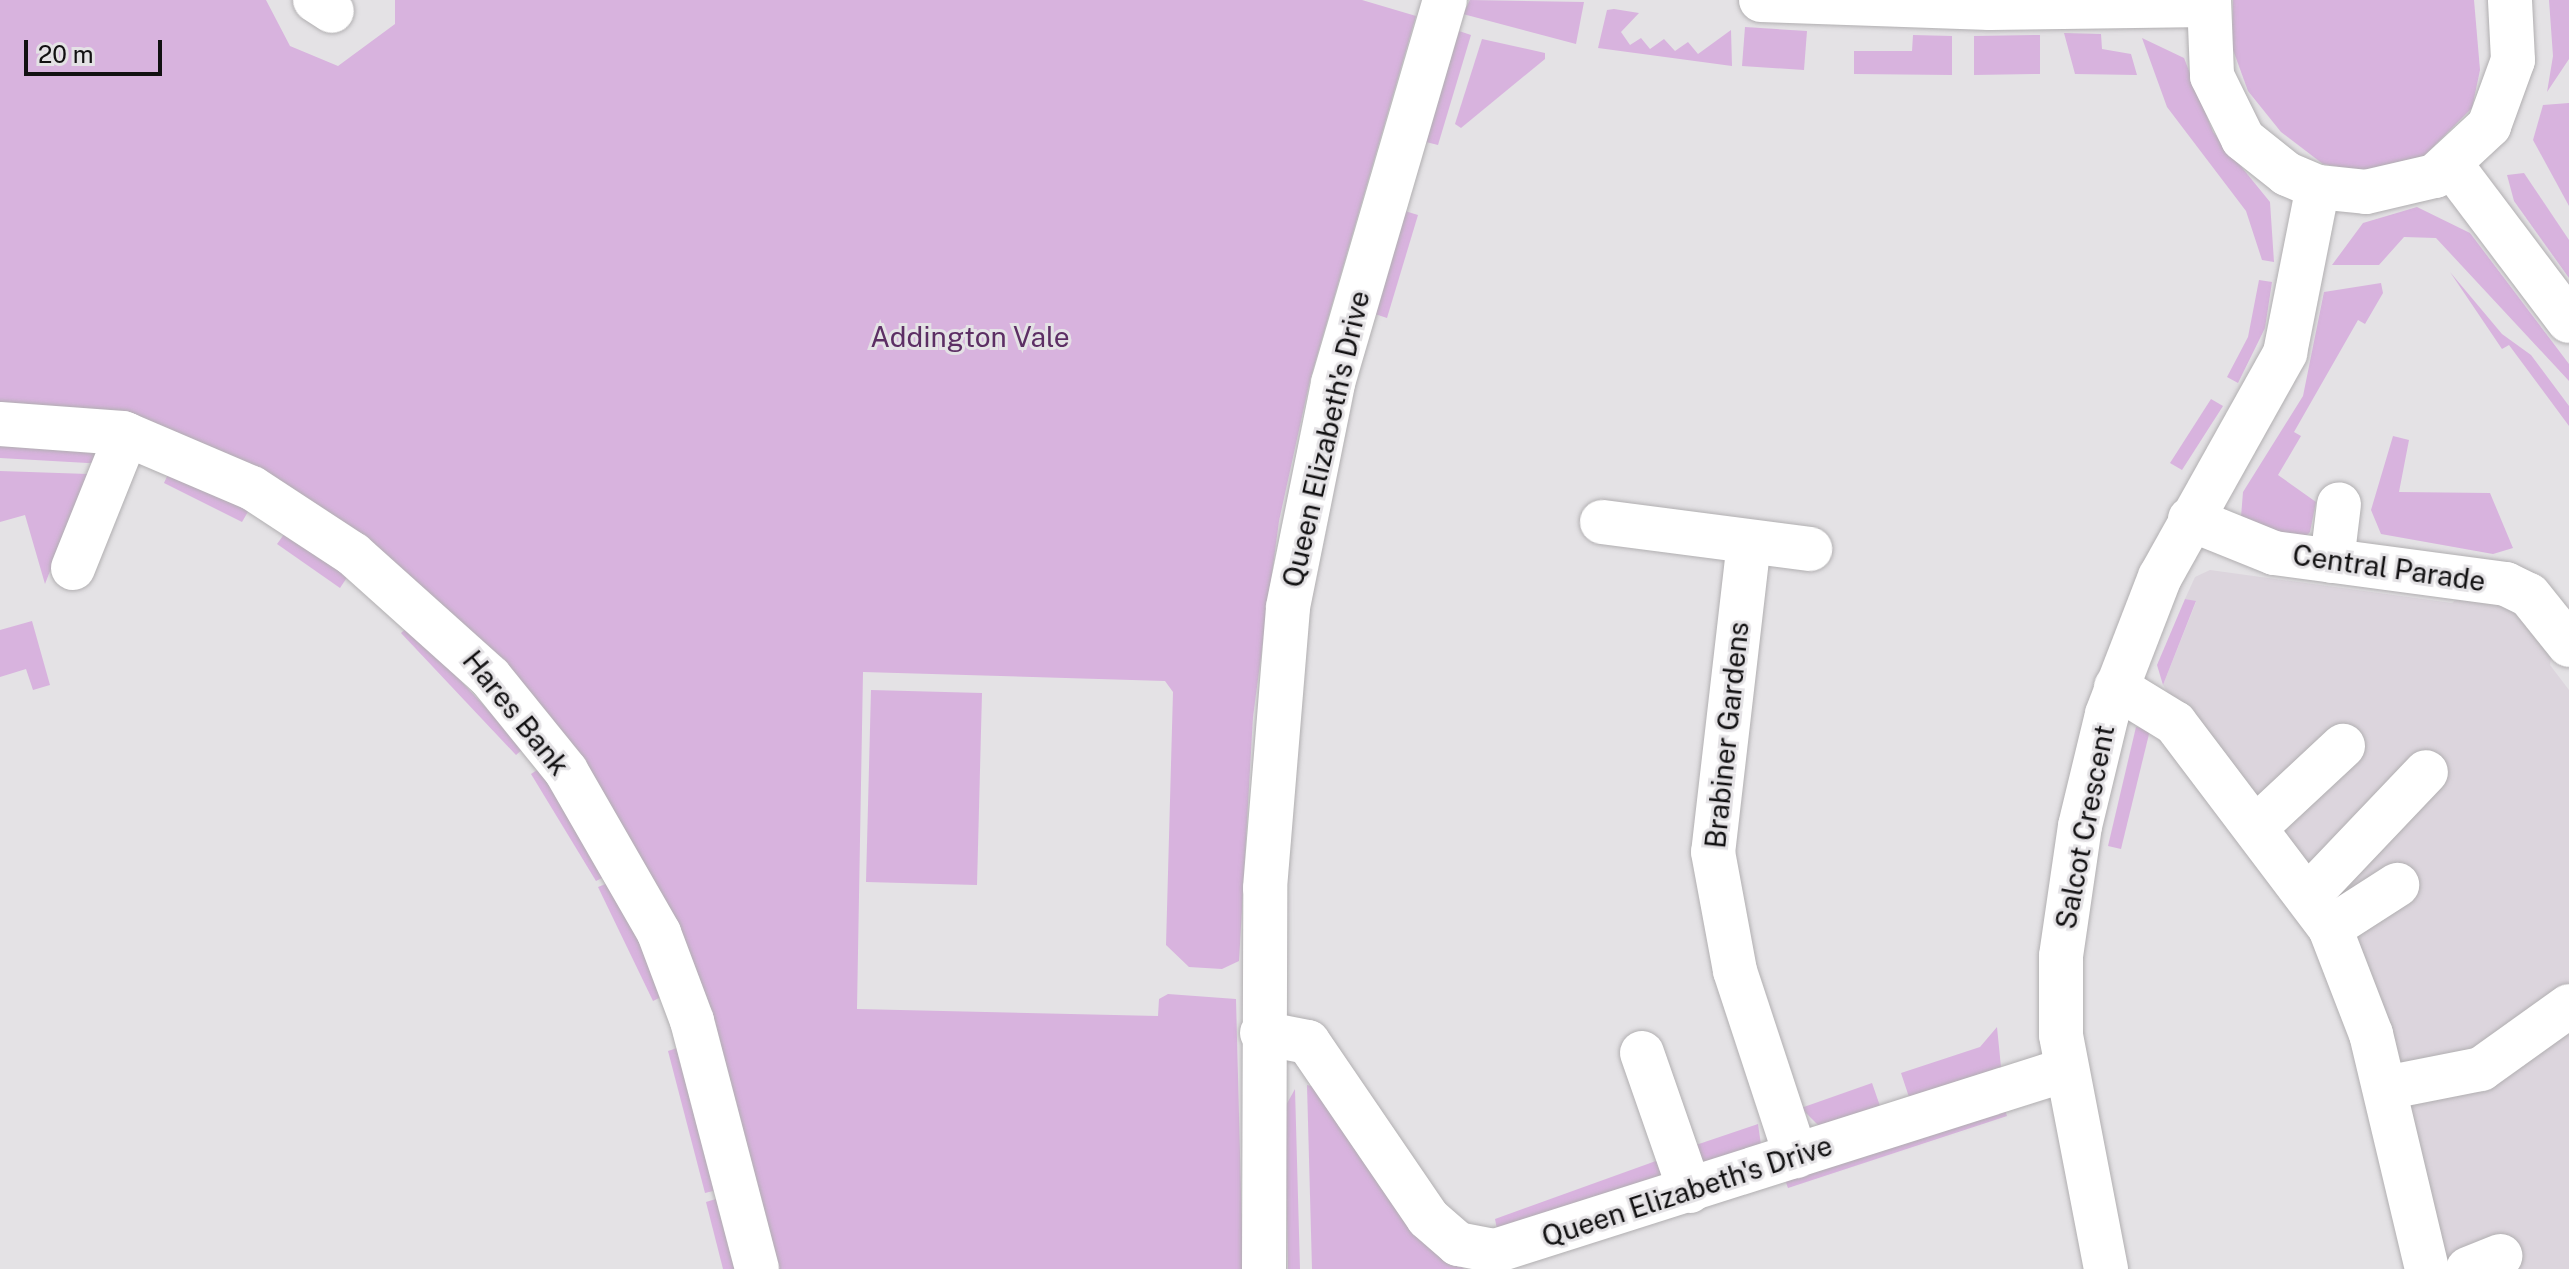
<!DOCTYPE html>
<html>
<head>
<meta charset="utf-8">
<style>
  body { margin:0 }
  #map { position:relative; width:2569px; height:1269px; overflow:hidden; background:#e4e2e5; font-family:"Public Sans",sans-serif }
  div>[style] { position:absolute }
  .built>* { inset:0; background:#dcd5dd }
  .green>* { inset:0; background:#d8b3de }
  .roads { filter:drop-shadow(0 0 2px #b1afb1) drop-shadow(0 0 2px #b1afb1) }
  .minor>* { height:44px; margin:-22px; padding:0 22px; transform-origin:22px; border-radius:22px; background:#fff }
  span { translate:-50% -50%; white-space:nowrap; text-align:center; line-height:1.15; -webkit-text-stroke:6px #e4e2e5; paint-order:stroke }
  .park-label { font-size:28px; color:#5c2e64 }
  .street-label { font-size:28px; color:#121112 }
  .scale { position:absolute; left:24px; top:40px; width:138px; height:36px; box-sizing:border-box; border:4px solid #121112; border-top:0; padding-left:10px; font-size:24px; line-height:28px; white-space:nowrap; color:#121112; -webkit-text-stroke:6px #e4e2e5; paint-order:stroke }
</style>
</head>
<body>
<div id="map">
  <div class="built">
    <i style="clip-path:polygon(2210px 570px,2452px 603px,2468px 590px,2496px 594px,2553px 644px,2550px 665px,2569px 690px,2569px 1269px,2442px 1269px,2391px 1044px,2163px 685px,2196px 602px,2185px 599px,2195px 577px)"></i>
  </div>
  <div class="green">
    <i style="clip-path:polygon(0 0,266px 0,290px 46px,338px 66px,395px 24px,395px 0,1362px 0,1416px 16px,1310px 380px,1279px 521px,1253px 717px,1239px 961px,1222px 969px,1189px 967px,1166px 945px,1173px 692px,1165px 681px,863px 672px,857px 1009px,1158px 1016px,1159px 999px,1168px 994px,1236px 999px,1243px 1269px,774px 1269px,716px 1039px,509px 669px,394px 565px,115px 413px,0 406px)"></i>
    <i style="clip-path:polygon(1470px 0,1584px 2px,1576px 44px,1463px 14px)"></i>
    <i style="clip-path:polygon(2233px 0,2474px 0,2480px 70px,2472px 108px,2424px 156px,2361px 171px,2323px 164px,2281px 132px,2248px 91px,2232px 47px)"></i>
    <i style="clip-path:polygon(2549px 0,2569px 0,2569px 59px,2547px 92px,2553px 56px)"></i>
    <i style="clip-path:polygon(1614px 9px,1639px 13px,1621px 32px,1630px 45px,1641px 38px,1650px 49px,1664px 39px,1675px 51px,1688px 42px,1698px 54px,1731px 30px,1732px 66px,1598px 48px,1607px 10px)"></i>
    <i style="clip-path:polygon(1745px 27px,1807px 31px,1804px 70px,1742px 66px)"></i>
    <i style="clip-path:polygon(1459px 31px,1471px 35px,1438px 145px,1426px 142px)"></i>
    <i style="clip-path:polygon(2064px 33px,2101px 34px,2102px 49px,2131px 54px,2137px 75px,2075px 74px)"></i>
    <i style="clip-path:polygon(1913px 35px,1952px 36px,1952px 75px,1854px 74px,1854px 51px,1912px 51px)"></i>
    <i style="clip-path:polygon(2040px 35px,2040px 74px,1974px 75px,1974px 36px)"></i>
    <i style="clip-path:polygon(2142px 38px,2184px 58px,2213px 132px,2270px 202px,2274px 262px,2262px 260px,2246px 211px,2167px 107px)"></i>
    <i style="clip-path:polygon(1482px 39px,1545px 53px,1545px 59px,1461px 128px,1455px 124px)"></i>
    <i style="clip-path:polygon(2569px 103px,2569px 206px,2533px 140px,2543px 105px)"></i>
    <i style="clip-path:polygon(2524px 173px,2569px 240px,2569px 278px,2514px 201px,2507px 175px)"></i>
    <i style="clip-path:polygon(2417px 207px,2470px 233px,2569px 364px,2569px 381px,2436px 238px,2404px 237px,2379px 265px,2332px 265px,2363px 223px)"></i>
    <i style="clip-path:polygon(1405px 211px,1418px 215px,1387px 318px,1375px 314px)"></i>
    <i style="clip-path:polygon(2450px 272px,2502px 334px,2531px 355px,2569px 406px,2569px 426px,2509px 345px,2502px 349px)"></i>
    <i style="clip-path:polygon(2259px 280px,2272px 282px,2265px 328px,2238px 383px,2227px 377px,2248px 337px)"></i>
    <i style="clip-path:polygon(2381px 283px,2383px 293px,2365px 324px,2358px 320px,2294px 432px,2301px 436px,2278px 475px,2316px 502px,2310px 532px,2301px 541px,2241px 517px,2243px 492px,2303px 396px,2324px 292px)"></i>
    <i style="clip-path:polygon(2211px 399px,2223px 406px,2182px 470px,2170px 463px)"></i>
    <i style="clip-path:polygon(2393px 436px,2409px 440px,2399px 492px,2490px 493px,2513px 548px,2493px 554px,2381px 534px,2371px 510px)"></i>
    <i style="clip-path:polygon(0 445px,107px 450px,105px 464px,0 458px)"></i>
    <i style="clip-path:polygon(170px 470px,249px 510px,242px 522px,164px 483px)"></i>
    <i style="clip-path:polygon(0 471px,88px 474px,45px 584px,25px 515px,0 522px)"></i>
    <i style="clip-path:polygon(285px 533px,348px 576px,340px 588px,277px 544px)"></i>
    <i style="clip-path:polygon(2185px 599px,2196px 601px,2163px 685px,2157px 665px)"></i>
    <i style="clip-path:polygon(32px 621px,50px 685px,33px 690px,26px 669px,0 677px,0 630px)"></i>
    <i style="clip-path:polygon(409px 626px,524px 748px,516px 755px,401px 633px)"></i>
    <i style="clip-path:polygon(871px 690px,982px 693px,977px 885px,866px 882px)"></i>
    <i style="clip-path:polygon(2136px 727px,2150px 730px,2121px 849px,2108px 846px)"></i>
    <i style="clip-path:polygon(540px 768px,606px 876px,596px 881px,531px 774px)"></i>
    <i style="clip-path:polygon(608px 883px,638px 938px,663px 996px,653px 1001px,598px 887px)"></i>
    <i style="clip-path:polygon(1997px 1027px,2001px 1067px,1909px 1097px,1901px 1073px,1980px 1047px)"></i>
    <i style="clip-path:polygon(680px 1047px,717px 1190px,705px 1193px,668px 1051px)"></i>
    <i style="clip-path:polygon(1872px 1083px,1880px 1106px,1820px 1127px,1801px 1108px)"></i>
    <i style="clip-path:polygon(1307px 1085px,1315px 1087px,1464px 1269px,1312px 1269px)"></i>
    <i style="clip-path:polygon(1295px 1089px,1300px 1269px,1288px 1269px,1285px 1107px)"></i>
    <i style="clip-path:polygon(2003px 1104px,2007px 1116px,1788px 1188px,1784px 1177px)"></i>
    <i style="clip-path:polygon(1758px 1124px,1761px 1145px,1701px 1168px,1687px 1148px)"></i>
    <i style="clip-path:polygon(1667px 1157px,1664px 1179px,1498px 1234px,1495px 1219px)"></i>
    <i style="clip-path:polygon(719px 1198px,736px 1269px,723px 1269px,706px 1202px)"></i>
  </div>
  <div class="roads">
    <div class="minor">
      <i style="left:315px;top:0;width:20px;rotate:33deg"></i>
      <i style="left:1761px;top:0;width:229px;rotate:2deg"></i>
      <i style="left:1990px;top:8px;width:218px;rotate:-0.8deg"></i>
      <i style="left:2209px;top:0;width:76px;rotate:87.7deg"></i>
      <i style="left:2212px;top:76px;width:70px;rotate:63.8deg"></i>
      <i style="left:2243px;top:139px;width:56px;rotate:38.5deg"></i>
      <i style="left:2287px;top:174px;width:34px;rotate:23deg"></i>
      <i style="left:2318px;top:187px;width:48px;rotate:5.9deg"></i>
      <i style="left:2366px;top:192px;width:71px;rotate:-13.1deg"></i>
      <i style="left:2435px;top:176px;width:74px;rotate:-42.8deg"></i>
      <i style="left:2489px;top:126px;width:70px;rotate:-70deg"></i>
      <i style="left:2513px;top:60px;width:60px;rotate:-92.9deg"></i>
      <i style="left:2452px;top:166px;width:194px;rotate:53deg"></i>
      <i style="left:0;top:424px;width:123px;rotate:4.2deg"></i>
      <i style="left:123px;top:433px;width:140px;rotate:23.1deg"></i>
      <i style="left:252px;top:488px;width:121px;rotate:33.2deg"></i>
      <i style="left:353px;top:554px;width:184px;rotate:41.9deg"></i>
      <i style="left:490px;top:677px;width:121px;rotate:51deg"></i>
      <i style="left:566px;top:771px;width:187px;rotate:60.1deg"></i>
      <i style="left:659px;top:933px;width:94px;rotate:69.4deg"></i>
      <i style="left:692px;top:1021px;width:256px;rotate:75.3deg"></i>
      <i style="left:2190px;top:519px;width:91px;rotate:22deg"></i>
      <i style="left:2274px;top:553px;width:234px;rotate:7.6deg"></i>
      <i style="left:2506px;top:584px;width:25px;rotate:26deg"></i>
      <i style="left:2529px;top:595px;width:64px;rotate:51.3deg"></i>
      <i style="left:1602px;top:522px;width:210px;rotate:7.4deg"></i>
      <i style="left:1749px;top:542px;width:312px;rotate:96.6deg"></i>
      <i style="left:1713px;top:852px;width:121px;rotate:79.5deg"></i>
      <i style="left:1735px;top:971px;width:195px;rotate:71.8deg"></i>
      <i style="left:2332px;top:561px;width:57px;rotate:-83deg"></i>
      <i style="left:73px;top:568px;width:144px;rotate:-68.1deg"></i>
      <i style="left:2116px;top:687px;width:69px;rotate:31.4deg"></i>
      <i style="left:2175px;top:723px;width:257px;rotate:52.9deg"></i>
      <i style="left:2330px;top:928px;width:114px;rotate:68.9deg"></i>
      <i style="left:2371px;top:1034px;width:242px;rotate:76.6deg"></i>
      <i style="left:2256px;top:827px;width:119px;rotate:-43deg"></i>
      <i style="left:2308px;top:896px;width:171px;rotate:-46.4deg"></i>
      <i style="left:2330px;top:928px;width:80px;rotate:-32.7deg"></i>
      <i style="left:1262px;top:1033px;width:47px;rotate:11.1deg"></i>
      <i style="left:1308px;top:1042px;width:213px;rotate:55.7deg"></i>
      <i style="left:1428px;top:1218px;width:40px;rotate:41deg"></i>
      <i style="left:1458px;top:1244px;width:38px;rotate:11deg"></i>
      <i style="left:1495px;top:1251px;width:598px;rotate:-17.62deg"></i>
      <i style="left:1642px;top:1053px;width:146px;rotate:70.8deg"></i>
      <i style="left:2385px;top:1088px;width:98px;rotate:-11.2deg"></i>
      <i style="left:2481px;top:1069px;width:108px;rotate:-35.6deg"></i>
      <i style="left:1264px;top:1269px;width:381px;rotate:-89.8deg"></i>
      <i style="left:1265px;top:888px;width:282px;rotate:-85.3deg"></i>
      <i style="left:1288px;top:607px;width:228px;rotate:-78.6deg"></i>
      <i style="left:1333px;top:383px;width:399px;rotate:-73.7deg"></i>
      <i style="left:2106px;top:1269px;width:238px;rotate:-100.9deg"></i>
      <i style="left:2061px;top:1035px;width:79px;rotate:-90deg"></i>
      <i style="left:2061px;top:956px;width:131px;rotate:-81.7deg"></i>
      <i style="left:2080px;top:826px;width:115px;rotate:-76.4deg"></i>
      <i style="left:2107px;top:714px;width:147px;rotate:-68.9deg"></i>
      <i style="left:2160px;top:577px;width:257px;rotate:-60.8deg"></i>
      <i style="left:2285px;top:353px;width:169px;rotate:-78.8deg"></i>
      <i style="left:2468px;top:1269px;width:35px;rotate:-22deg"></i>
    </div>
  </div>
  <div class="park-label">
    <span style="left:970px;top:337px">Addington Vale</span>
  </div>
  <div class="street-label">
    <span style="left:1326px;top:439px;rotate:-77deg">Queen Elizabeth's Drive</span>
    <span style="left:2389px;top:568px;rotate:8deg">Central Parade</span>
    <span style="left:516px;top:713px;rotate:51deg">Hares Bank</span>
    <span style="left:1727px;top:735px;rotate:-84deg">Brabiner Gardens</span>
    <span style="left:2085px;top:827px;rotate:-79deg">Salcot Crescent</span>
    <span style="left:1687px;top:1191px;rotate:-18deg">Queen Elizabeth's Drive</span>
  </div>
  <div class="scale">20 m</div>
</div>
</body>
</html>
